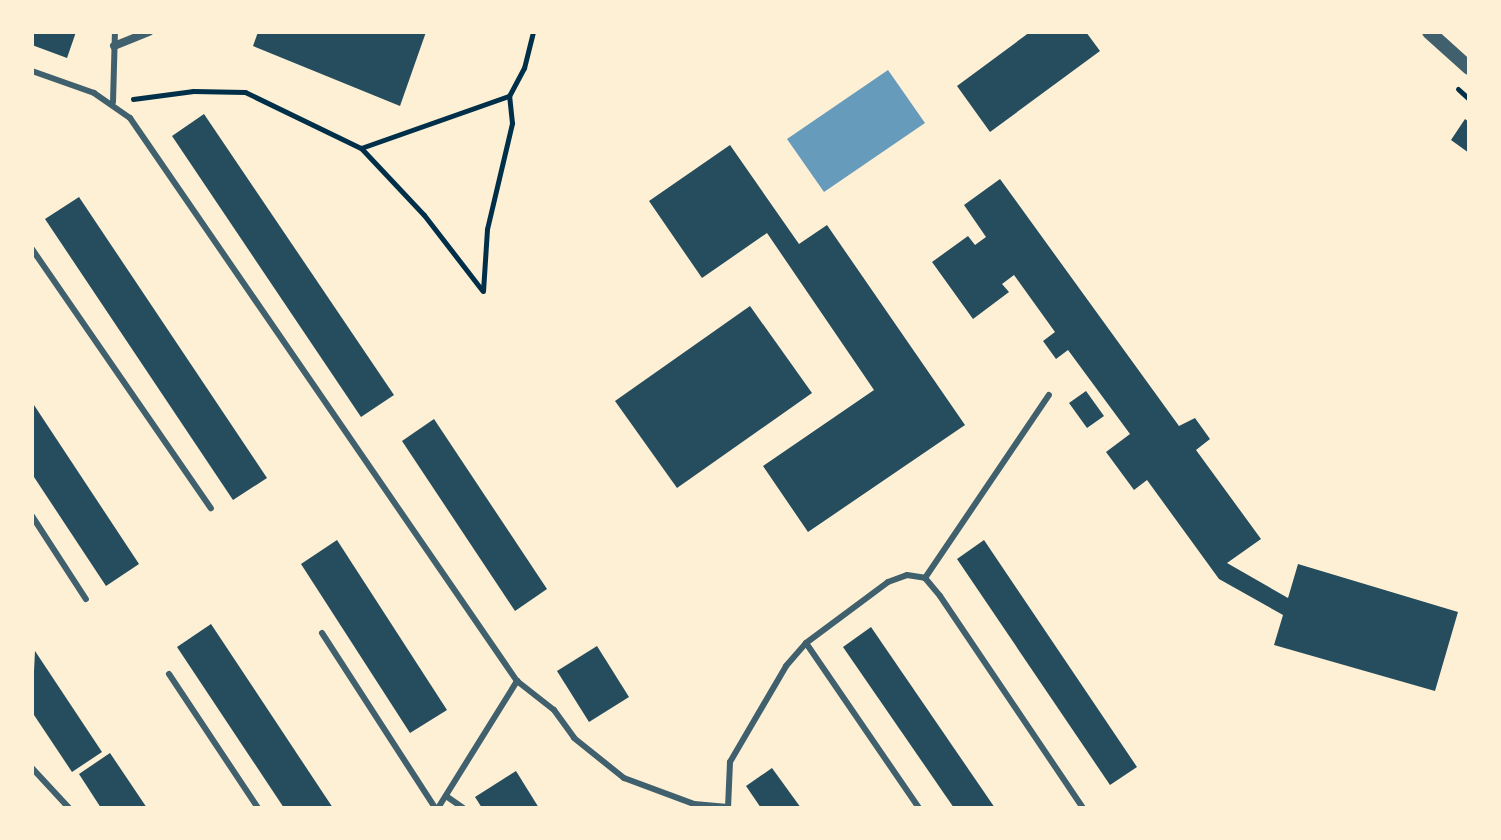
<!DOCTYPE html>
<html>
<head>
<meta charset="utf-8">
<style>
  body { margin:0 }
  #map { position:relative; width:1501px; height:840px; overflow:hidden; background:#fdf0d5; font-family:"Archivo Narrow",sans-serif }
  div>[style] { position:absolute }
  .water>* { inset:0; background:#669bbc }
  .building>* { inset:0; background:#264d5e }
  .path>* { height:5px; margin:-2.5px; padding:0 2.5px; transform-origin:2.5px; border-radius:2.5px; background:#003049 }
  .service>* { height:6px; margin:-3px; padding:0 3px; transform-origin:3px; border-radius:3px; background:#3f606c }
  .minor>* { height:8px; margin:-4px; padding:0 4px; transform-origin:4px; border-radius:4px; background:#3f606c }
  .tertiary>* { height:14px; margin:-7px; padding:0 7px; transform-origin:7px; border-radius:7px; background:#3f606c }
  span { translate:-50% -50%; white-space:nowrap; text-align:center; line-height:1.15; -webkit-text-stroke:8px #fdf0d5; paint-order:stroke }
  .frame { position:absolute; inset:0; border:34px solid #fdf0d5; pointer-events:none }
</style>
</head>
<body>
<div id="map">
  <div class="water">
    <i style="clip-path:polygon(888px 70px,925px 123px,824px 192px,787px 139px)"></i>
  </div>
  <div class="building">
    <i style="clip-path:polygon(32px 32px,76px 32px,67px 58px,32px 45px)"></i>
    <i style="clip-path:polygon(258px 32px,426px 32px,400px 106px,253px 46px)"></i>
    <i style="clip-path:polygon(1030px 32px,1086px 32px,1100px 51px,990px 132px,957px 86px)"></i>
    <i style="clip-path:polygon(204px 114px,394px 395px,361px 417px,172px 136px)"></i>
    <i style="clip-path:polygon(1465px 119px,1469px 122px,1469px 153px,1451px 140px)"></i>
    <i style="clip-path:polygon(730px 145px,799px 244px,827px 225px,965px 425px,808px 532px,763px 466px,874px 390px,767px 233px,702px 278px,649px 201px)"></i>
    <i style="clip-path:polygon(1000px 179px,1179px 426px,1195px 418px,1210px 439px,1196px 450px,1261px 539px,1227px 563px,1288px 598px,1298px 564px,1458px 612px,1435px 691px,1274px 645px,1283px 615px,1219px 579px,1147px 480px,1134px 490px,1106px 452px,1130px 434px,1068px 350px,1056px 359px,1043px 341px,1055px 332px,1014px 275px,1002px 284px,1009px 292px,973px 319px,932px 262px,968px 236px,975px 245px,986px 237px,964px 205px)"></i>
    <i style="clip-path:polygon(79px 197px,267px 478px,233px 500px,45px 219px)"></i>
    <i style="clip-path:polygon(750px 306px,812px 393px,677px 488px,615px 401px)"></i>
    <i style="clip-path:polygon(1086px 391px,1104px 416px,1087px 428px,1069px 403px)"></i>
    <i style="clip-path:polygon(32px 402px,139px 564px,106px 586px,32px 474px)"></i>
    <i style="clip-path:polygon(434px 419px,547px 589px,515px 611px,402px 441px)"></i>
    <i style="clip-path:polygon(337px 540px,447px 710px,410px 733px,301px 564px)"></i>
    <i style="clip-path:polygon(984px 540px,1137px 767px,1110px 785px,957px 559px)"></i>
    <i style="clip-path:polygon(211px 624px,333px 808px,284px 808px,177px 647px)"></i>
    <i style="clip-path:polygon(871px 627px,995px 808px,954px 808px,843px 647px)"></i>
    <i style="clip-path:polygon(597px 646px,629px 697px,589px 722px,557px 671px)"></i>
    <i style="clip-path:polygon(35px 651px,102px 752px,72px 772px,32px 712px)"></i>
    <i style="clip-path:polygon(110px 753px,147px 808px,101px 808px,79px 774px)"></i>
    <i style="clip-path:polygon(772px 768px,801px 808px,761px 808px,746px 786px)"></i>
    <i style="clip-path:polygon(516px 771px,539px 808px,482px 808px,475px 797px)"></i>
  </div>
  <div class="path">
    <i style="left:1458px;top:89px;width:15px;rotate:42deg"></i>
    <i style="left:133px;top:99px;width:61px;rotate:-7.6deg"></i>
    <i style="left:193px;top:91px;width:52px;rotate:1.1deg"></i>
    <i style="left:245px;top:92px;width:129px;rotate:25.8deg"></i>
    <i style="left:361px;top:148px;width:157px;rotate:-19.4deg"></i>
    <i style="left:509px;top:96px;width:32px;rotate:-62deg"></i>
    <i style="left:524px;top:68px;width:37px;rotate:-76deg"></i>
    <i style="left:361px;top:148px;width:92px;rotate:46.8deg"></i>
    <i style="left:424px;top:215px;width:95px;rotate:52.3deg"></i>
    <i style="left:483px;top:291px;width:62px;rotate:-86.3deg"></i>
    <i style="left:487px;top:229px;width:109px;rotate:-76.7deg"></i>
    <i style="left:512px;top:123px;width:27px;rotate:-96deg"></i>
  </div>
  <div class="service">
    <i style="left:32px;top:71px;width:66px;rotate:19.5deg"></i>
    <i style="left:94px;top:93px;width:44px;rotate:34.8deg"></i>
    <i style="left:130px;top:118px;width:683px;rotate:55.5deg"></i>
    <i style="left:517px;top:681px;width:47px;rotate:38.1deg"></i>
    <i style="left:554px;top:710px;width:34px;rotate:54deg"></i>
    <i style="left:574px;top:738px;width:64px;rotate:38.7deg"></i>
    <i style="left:624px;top:778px;width:75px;rotate:20.4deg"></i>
    <i style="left:694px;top:804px;width:34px;rotate:5deg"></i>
    <i style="left:113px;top:102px;width:70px;rotate:-88.4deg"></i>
    <i style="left:32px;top:249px;width:315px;rotate:55.4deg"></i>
    <i style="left:32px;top:516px;width:99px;rotate:57deg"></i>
    <i style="left:925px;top:578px;width:221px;rotate:-55.9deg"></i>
    <i style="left:322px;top:633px;width:208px;rotate:57.1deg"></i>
    <i style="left:806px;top:643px;width:200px;rotate:55.6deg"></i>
    <i style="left:169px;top:674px;width:161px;rotate:56.4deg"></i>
    <i style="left:32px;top:768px;width:54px;rotate:47.2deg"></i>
    <i style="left:446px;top:796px;width:21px;rotate:35deg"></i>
    <i style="left:438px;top:808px;width:150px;rotate:-58.1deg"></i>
    <i style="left:728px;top:808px;width:46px;rotate:-87.5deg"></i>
    <i style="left:730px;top:762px;width:111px;rotate:-59.7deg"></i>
    <i style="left:786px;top:666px;width:30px;rotate:-49deg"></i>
    <i style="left:806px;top:643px;width:102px;rotate:-36.6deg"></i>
    <i style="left:888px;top:582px;width:20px;rotate:-20deg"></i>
    <i style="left:907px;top:575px;width:18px;rotate:9deg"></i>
    <i style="left:925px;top:578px;width:23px;rotate:50deg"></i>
    <i style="left:940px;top:596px;width:256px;rotate:56deg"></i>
  </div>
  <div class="minor">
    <i style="left:114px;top:46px;width:38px;rotate:-22deg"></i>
  </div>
  <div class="tertiary">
    <i style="left:1429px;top:32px;width:54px;rotate:42deg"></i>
  </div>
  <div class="frame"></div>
</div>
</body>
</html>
